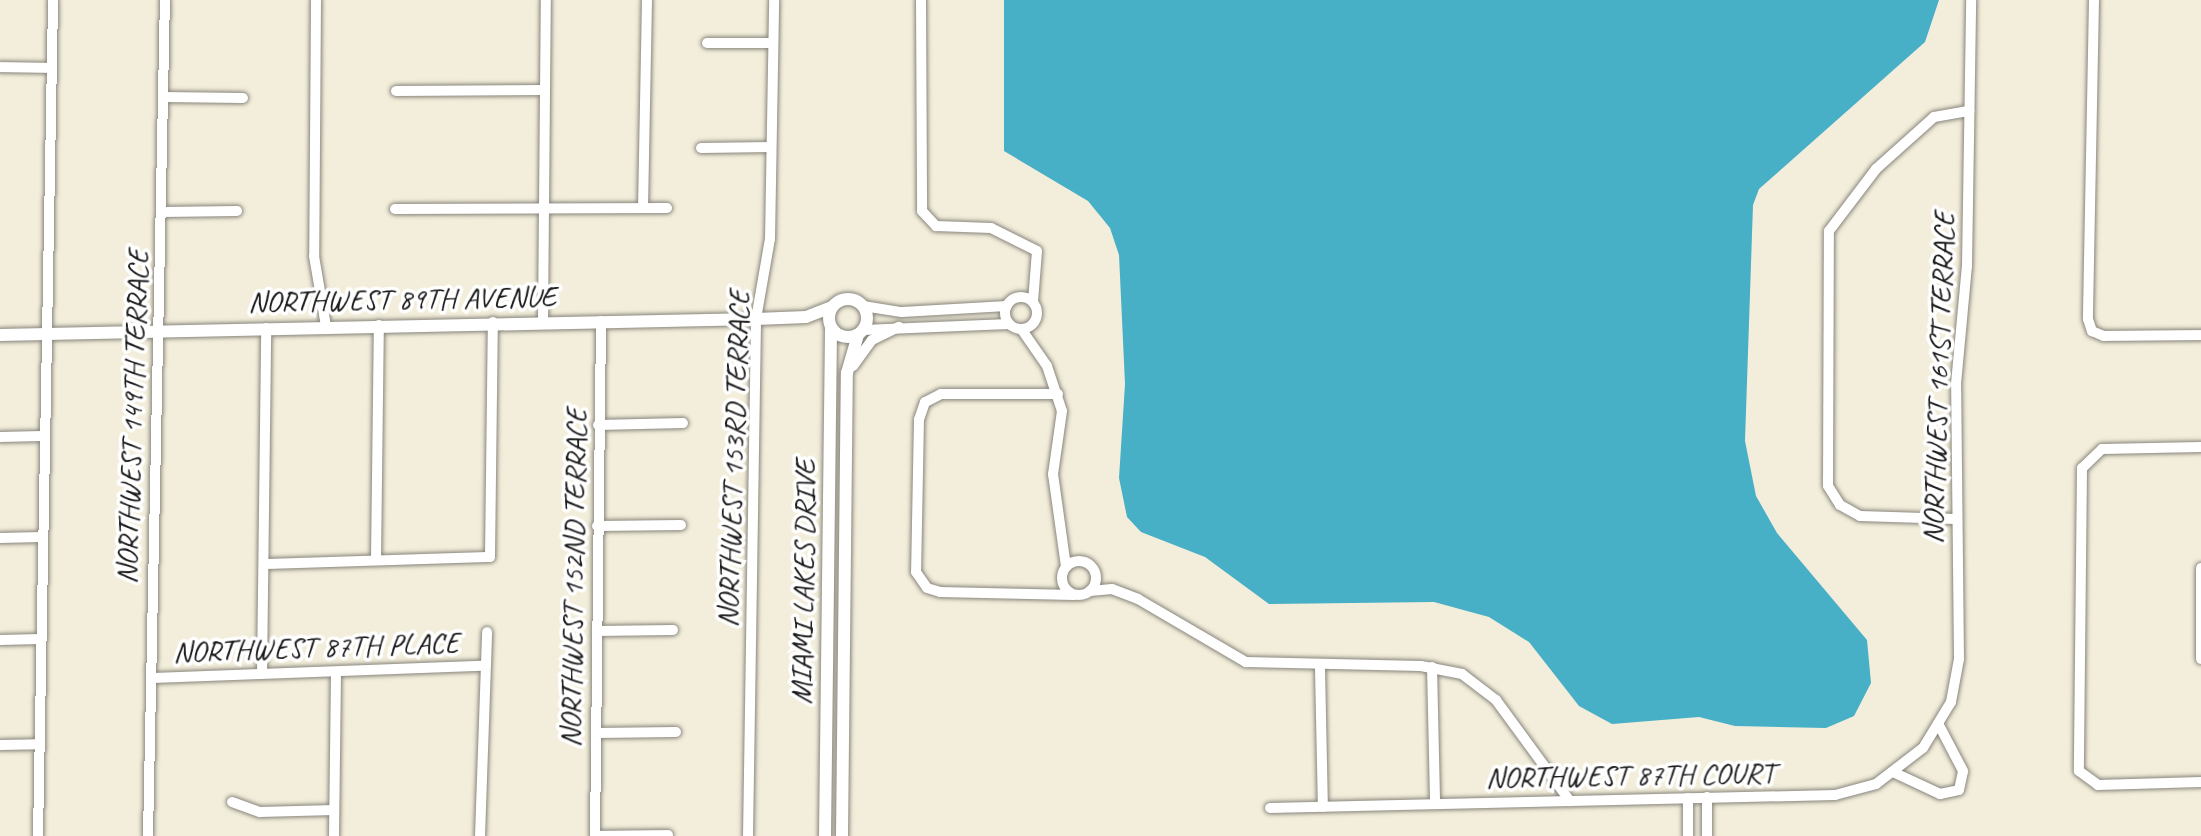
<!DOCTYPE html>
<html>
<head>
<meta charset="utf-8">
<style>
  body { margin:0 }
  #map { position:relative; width:2201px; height:836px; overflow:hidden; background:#f3eedb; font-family:Caveat,sans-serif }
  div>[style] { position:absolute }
  .water>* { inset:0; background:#47afc6 }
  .roads { filter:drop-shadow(0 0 2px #88857c) drop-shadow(0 0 2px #88857c) }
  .minor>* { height:10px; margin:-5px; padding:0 5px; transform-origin:5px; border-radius:5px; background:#fff }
  .minor>.ring { margin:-5px; padding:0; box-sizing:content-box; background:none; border:10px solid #fff; border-radius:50% }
  .tertiary>* { height:12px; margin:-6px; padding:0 6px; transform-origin:6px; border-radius:6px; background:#fff }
  .tertiary>.ring { margin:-6px; padding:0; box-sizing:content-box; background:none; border:12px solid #fff; border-radius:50% }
  span { translate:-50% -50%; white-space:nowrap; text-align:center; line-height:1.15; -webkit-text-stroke:7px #fff; paint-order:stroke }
  .street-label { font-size:30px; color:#1c1c1c }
</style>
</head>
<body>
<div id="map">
  <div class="water">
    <i style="clip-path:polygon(1004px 0,1939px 0,1925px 42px,1759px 189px,1753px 205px,1745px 441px,1756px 496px,1777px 533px,1867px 640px,1871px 683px,1854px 716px,1826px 728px,1735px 726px,1699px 717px,1612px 724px,1579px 706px,1529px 642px,1489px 617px,1434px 602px,1269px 604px,1205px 557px,1141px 532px,1127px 517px,1119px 478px,1125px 384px,1119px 255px,1110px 228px,1088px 201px,1004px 151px)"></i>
  </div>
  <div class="roads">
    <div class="minor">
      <i style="left:316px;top:0;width:256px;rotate:90.4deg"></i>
      <i style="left:314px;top:256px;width:71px;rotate:80.3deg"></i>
      <i style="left:921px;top:0;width:211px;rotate:89.7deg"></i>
      <i style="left:922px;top:211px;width:21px;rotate:47deg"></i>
      <i style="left:936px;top:226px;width:55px;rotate:2.1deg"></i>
      <i style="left:991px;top:228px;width:51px;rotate:26.6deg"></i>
      <i style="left:1037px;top:251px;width:51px;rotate:94.5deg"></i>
      <i style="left:2094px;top:0;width:319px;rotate:91.1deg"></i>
      <i style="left:2088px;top:319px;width:13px;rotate:72deg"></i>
      <i style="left:2092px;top:331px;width:13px;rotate:23deg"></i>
      <i style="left:2104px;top:336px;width:97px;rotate:-0.6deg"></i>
      <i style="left:707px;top:43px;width:66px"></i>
      <i style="left:0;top:67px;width:52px;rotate:1.1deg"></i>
      <i style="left:396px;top:91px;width:149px;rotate:-0.4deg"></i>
      <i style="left:164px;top:97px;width:79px;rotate:0.7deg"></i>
      <i style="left:701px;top:148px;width:70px;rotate:-0.8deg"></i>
      <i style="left:643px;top:208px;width:208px;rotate:-88.9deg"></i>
      <i style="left:395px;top:209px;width:272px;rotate:-0.2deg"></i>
      <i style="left:162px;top:212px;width:75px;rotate:-0.8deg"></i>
      <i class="ring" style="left:1005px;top:297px;width:22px;height:22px"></i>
      <i style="left:863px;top:306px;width:39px;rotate:9deg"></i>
      <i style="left:902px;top:312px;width:105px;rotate:-3.3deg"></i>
      <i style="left:543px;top:322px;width:322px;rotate:-89.5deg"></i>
      <i style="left:863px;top:330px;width:146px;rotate:-2.4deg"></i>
      <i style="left:1022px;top:330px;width:44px;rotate:55.2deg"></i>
      <i style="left:1047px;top:366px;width:47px;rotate:71.6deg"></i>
      <i style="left:1062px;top:411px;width:64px;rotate:98.1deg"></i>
      <i style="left:1053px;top:474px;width:94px;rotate:82deg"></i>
      <i style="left:853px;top:366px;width:32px;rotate:-54deg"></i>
      <i style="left:872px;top:340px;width:30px;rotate:-26deg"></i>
      <i style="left:1058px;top:394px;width:117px;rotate:180deg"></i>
      <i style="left:941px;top:394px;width:18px;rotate:153deg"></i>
      <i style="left:925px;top:402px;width:18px;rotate:109deg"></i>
      <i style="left:919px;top:419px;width:153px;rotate:91.1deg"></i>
      <i style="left:916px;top:572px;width:19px;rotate:55deg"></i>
      <i style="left:927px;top:588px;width:14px;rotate:17deg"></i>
      <i style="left:940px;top:592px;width:134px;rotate:1.3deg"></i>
      <i style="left:598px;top:425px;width:85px;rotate:-1.3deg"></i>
      <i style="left:0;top:437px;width:42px;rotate:-1.4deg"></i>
      <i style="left:2201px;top:447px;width:99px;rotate:178.8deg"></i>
      <i style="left:2102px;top:449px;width:28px;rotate:136deg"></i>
      <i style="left:2082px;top:468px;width:303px;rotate:90.6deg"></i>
      <i style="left:2079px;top:771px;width:24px;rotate:36deg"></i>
      <i style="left:2098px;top:785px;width:103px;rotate:-1.7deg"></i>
      <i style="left:1955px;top:519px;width:95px;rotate:-178.2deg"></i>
      <i style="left:1860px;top:516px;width:23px;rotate:-151deg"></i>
      <i style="left:1840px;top:505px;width:22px;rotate:-122deg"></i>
      <i style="left:1828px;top:486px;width:255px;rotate:-89.8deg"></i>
      <i style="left:1829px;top:231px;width:78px;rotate:-52.8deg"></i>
      <i style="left:1876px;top:169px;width:78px;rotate:-41.9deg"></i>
      <i style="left:1934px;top:117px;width:36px;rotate:-10deg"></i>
      <i style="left:597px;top:526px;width:84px;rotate:-0.7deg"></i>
      <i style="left:0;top:538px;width:41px;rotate:-1.4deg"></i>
      <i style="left:376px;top:560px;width:235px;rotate:-89.3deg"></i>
      <i class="ring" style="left:1062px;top:561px;width:24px;height:24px"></i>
      <i style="left:264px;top:564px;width:226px;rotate:-1.8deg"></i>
      <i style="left:490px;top:557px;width:235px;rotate:-89.3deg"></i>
      <i style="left:2201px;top:568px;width:91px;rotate:90deg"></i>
      <i style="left:1090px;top:591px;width:22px;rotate:-5deg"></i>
      <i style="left:1112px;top:589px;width:28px;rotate:21deg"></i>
      <i style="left:1138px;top:599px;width:125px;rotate:30.3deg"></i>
      <i style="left:1246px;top:662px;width:175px;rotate:1.3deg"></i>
      <i style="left:1421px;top:666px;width:42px;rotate:11deg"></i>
      <i style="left:1462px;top:674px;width:43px;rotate:37.4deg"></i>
      <i style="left:1496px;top:700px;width:125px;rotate:53.8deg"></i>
      <i style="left:597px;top:631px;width:76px;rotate:-0.8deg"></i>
      <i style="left:0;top:640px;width:40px;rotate:-1.4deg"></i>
      <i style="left:1432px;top:667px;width:137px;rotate:88.7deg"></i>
      <i style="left:1320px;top:668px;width:139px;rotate:88.8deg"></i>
      <i style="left:262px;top:674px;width:346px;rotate:-89.3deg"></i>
      <i style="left:151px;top:678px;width:333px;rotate:-2.1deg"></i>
      <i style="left:596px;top:733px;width:80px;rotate:-0.7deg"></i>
      <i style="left:0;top:745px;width:39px;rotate:-1deg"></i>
      <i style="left:1895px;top:773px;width:50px;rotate:25deg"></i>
      <i style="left:1940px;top:794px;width:19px;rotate:-12deg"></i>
      <i style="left:1959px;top:790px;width:19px;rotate:-78deg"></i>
      <i style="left:1963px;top:771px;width:52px;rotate:-117.6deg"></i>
      <i style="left:1707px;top:797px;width:39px;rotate:90deg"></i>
      <i style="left:1688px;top:798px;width:38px;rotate:90deg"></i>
      <i style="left:232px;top:802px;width:30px;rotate:20deg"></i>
      <i style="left:260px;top:812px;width:74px;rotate:-1.5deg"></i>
      <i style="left:1270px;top:808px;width:565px;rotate:-1.32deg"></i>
      <i style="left:1835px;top:795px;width:42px;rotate:-15deg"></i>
      <i style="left:1876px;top:784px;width:59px;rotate:-37.5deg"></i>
      <i style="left:1923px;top:748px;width:54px;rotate:-58.7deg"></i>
      <i style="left:1951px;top:702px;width:44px;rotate:-79.5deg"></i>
      <i style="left:1959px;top:659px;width:275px;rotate:-90.6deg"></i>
      <i style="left:1956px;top:384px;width:119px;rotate:-84.7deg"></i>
      <i style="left:1967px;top:266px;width:266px;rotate:-89.1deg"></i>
      <i style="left:38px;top:836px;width:836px;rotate:-88.97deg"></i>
      <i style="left:148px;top:836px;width:836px;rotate:-88.84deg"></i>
      <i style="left:334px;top:836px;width:164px;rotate:-89.3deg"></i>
      <i style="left:480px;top:836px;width:204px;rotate:-88deg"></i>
      <i style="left:595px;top:836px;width:515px;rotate:-89.33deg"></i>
      <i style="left:595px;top:836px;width:73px;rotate:-0.8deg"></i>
      <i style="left:748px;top:836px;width:517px;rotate:-89.11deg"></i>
      <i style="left:756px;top:319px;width:81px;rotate:-80.1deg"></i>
      <i style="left:770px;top:239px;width:239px;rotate:-89deg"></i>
    </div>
    <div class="tertiary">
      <i class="ring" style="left:829px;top:299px;width:26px;height:26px"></i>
      <i style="left:0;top:335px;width:756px;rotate:-1.21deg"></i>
      <i style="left:756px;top:319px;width:50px;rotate:-2.3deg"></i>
      <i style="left:806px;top:317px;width:28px;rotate:-21deg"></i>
      <i style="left:825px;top:836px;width:508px;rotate:-89.32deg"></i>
      <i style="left:842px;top:836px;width:463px;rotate:-89.4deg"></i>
      <i style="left:847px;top:373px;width:40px;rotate:-74deg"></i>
    </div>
  </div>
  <div class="street-label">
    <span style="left:402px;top:299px;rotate:-1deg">NORTHWEST 89TH AVENUE</span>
    <span style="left:1938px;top:378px;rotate:-88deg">NORTHWEST 161ST TERRACE</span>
    <span style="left:132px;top:417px;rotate:-88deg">NORTHWEST 149TH TERRACE</span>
    <span style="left:733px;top:459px;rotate:-88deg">NORTHWEST 153RD TERRACE</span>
    <span style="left:573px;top:578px;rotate:-89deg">NORTHWEST 152ND TERRACE</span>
    <span style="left:803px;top:582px;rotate:-89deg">MIAMI LAKES DRIVE</span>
    <span style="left:316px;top:647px;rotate:-2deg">NORTHWEST 87TH PLACE</span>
    <span style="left:1630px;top:775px;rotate:-1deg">NORTHWEST 87TH COURT</span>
  </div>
</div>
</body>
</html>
